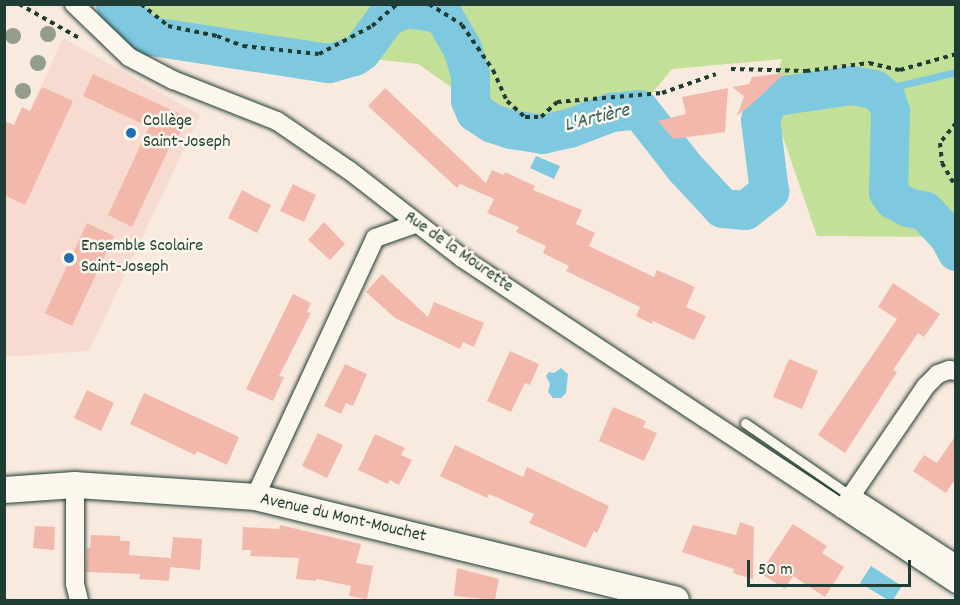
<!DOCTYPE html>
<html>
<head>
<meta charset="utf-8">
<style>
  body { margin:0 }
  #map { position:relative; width:960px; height:605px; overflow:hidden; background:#f9eadf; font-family:Dekko,sans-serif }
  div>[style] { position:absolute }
  .built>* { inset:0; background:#f7dbd0 }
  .green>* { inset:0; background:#c3e098 }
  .water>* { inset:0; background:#7fc9e0 }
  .stream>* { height:7px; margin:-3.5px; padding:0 3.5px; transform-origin:3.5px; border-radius:3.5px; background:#7fc9e0 }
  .river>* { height:39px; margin:-19.5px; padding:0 19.5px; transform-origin:19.5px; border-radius:19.5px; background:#7fc9e0 }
  .building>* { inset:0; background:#f2b8ac }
  .path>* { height:4px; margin-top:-2px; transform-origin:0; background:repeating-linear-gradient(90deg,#1f3d34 0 4.5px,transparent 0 9px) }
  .roads { filter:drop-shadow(0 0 2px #1f3d34) drop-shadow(0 0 2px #1f3d34) }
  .lane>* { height:9px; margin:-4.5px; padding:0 4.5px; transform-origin:4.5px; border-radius:4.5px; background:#fbf7ec }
  .street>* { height:18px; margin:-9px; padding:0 9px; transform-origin:9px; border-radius:9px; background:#fbf7ec }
  .secondary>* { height:26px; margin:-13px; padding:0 13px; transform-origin:13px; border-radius:13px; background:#fbf7ec }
  .trees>* { width:16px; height:16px; margin:-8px; border-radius:50%; background:#939d8c }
  .dots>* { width:16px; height:16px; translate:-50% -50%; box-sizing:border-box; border:3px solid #fbf7ec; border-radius:50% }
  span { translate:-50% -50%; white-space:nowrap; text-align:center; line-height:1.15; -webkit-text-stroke:5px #fbf7ec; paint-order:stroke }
  .poi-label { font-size:18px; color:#1f3d34 }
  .left { translate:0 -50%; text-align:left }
  .street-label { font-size:18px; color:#1f3d34 }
  .water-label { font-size:20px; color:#37605f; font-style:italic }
  .frame { position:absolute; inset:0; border:6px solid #1f3d34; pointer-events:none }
  .scale { position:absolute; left:747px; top:560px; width:164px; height:27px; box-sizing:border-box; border:3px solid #1f3d34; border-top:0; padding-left:8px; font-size:18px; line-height:21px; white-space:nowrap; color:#1f3d34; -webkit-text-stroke:4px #fbf7ec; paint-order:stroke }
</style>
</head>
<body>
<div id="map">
  <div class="built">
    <i style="clip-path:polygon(63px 38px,200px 115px,89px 351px,5px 357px,5px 165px)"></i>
  </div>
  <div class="green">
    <i style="clip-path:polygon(110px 5px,955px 5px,955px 242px,949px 237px,817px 236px,769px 97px,782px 59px,672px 69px,639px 109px,511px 129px,418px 64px,145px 35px)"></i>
  </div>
  <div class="water">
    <i style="clip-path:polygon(536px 156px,560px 166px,554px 179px,530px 168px)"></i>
    <i style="clip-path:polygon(561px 368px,568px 374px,566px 393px,561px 398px,553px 398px,548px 392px,550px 384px,546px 376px,549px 372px,554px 373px)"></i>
    <i style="clip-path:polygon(871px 566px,902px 586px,893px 600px,888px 600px,860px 583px)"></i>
  </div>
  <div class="stream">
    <i style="left:876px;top:91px;width:82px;rotate:-13.4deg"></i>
  </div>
  <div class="river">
    <i style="left:115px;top:4px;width:43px;rotate:45.9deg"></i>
    <i style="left:145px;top:35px;width:186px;rotate:8.7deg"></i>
    <i style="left:329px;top:63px;width:26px;rotate:-16deg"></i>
    <i style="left:354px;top:56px;width:9px;rotate:-36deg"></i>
    <i style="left:361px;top:51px;width:42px;rotate:-53.7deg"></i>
    <i style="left:386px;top:17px;width:21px;rotate:-25deg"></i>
    <i style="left:405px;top:8px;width:30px;rotate:8deg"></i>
    <i style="left:435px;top:12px;width:10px;rotate:29deg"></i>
    <i style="left:444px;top:17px;width:36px;rotate:60deg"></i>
    <i style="left:462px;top:48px;width:27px;rotate:73deg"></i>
    <i style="left:470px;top:74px;width:26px;rotate:90deg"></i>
    <i style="left:470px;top:100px;width:13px;rotate:67deg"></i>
    <i style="left:475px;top:112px;width:20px;rotate:33deg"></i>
    <i style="left:492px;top:123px;width:20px;rotate:18deg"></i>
    <i style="left:511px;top:129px;width:31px;rotate:9deg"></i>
    <i style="left:542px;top:134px;width:28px;rotate:-13deg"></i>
    <i style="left:569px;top:128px;width:45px;rotate:-20.9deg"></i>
    <i style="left:611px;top:112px;width:28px;rotate:-6deg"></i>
    <i style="left:639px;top:109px;width:75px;rotate:52.1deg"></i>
    <i style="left:685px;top:168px;width:54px;rotate:47.2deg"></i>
    <i style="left:722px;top:208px;width:23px;rotate:5deg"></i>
    <i style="left:745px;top:210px;width:31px;rotate:-38deg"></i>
    <i style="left:769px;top:191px;width:72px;rotate:-97.2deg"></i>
    <i style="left:760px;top:120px;width:25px;rotate:-69deg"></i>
    <i style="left:769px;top:97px;width:83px;rotate:-8.3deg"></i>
    <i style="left:851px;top:85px;width:23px;rotate:10deg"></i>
    <i style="left:874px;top:89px;width:16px;rotate:40deg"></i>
    <i style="left:886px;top:99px;width:13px;rotate:72deg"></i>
    <i style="left:890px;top:111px;width:81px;rotate:91.4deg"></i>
    <i style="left:888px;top:192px;width:9px;rotate:54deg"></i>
    <i style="left:893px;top:199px;width:17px;rotate:28deg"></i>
    <i style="left:908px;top:207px;width:17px;rotate:13deg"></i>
    <i style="left:925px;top:211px;width:35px;rotate:47deg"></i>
    <i style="left:949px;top:237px;width:16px;rotate:63deg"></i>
  </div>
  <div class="building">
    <i style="clip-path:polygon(785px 73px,753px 103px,737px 116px,744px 96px,732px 87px,749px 84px,752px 77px)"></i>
    <i style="clip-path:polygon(93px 74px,187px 117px,177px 139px,174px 138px,132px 227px,108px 215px,149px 127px,83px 96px)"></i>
    <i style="clip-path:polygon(42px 87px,73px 101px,25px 205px,4px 195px,4px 121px,14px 125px,22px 107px,30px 111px)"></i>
    <i style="clip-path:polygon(385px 88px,486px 183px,492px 170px,504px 175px,505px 172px,535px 186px,533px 190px,582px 210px,576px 224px,595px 233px,589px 246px,654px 277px,657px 270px,695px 287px,686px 307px,706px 316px,694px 340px,653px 321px,652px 324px,636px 316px,640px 307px,566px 271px,569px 266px,543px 253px,546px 246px,516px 232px,519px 227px,487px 213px,494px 199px,460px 184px,457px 188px,368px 106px)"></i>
    <i style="clip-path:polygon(728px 88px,725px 132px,673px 139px,658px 121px,686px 114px,682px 97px)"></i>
    <i style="clip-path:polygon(293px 184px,316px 195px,304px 222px,280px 211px)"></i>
    <i style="clip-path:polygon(242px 190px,271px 205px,257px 233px,228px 218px)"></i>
    <i style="clip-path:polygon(324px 222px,345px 244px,330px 260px,308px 240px)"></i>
    <i style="clip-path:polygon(87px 223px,114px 236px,72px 326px,45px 313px)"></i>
    <i style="clip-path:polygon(382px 274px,428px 317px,434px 302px,484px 323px,474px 347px,463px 342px,460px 349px,395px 318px,366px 292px)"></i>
    <i style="clip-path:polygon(893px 283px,940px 314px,924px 337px,918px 333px,893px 370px,897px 372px,845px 453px,818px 435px,897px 319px,878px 307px)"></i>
    <i style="clip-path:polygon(293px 294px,311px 303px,307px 312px,311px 313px,279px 376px,284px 377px,273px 401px,246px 389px)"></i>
    <i style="clip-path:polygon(510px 351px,539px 364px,530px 385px,525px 383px,511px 412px,487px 401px)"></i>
    <i style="clip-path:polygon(789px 359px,818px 371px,802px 409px,773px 397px)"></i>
    <i style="clip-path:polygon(345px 364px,367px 374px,353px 406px,346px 403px,341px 414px,324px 406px)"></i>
    <i style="clip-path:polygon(87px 390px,114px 403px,101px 431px,74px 418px)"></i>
    <i style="clip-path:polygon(144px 393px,239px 437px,227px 465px,197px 451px,195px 455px,130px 424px)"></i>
    <i style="clip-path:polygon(613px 407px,646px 421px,643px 427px,657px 433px,644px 461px,599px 441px)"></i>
    <i style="clip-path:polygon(318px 433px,343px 445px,327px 478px,302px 466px)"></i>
    <i style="clip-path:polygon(375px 434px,405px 448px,401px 455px,412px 460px,399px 485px,390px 480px,388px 484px,358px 470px)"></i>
    <i style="clip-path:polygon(956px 435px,956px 478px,946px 493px,913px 471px,924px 455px,937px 463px)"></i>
    <i style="clip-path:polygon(455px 445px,523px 477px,527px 467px,609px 506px,597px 533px,594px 531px,586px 548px,529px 523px,534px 514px,489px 494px,487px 498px,440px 476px)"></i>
    <i style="clip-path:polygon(740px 522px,754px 527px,753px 579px,733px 573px,734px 569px,682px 552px,693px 525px,736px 535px)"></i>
    <i style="clip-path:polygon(793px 524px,827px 546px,822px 553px,844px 567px,825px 597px,793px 576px,785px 589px,760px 573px)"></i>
    <i style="clip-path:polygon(280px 525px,361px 544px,356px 563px,373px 566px,367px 599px,349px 596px,351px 586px,317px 579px,316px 581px,296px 579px,299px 558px,250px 556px,251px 550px,242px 550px,243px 527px,279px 529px)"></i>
    <i style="clip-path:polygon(35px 526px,55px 527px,54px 550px,33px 548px)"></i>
    <i style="clip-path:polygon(91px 535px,120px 536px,120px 541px,130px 541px,129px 555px,171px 558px,169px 581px,139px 579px,140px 574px,86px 572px,87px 548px,90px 548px)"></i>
    <i style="clip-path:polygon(173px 537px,202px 539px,200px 570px,170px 567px)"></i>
    <i style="clip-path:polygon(457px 568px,499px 579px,495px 600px,454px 596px)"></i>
  </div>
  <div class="path">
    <i style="left:19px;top:4px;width:69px;rotate:29.5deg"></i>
    <i style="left:141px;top:4px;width:35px;rotate:39deg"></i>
    <i style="left:168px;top:26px;width:50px;rotate:11.5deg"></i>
    <i style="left:217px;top:36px;width:28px;rotate:21deg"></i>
    <i style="left:243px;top:46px;width:76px;rotate:6deg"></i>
    <i style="left:319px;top:54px;width:60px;rotate:-27.8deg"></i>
    <i style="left:372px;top:26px;width:33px;rotate:-41deg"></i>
    <i style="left:429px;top:4px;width:39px;rotate:32deg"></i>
    <i style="left:462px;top:25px;width:55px;rotate:55.4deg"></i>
    <i style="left:493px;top:70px;width:34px;rotate:66deg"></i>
    <i style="left:507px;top:101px;width:24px;rotate:42deg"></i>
    <i style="left:525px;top:117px;width:16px"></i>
    <i style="left:541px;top:117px;width:22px;rotate:-43deg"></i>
    <i style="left:557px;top:102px;width:105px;rotate:-4.9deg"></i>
    <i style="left:662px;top:93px;width:57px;rotate:-19.4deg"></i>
    <i style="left:731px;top:69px;width:75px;rotate:1.5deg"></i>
    <i style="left:806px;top:71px;width:64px;rotate:-7.2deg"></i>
    <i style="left:869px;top:63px;width:32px;rotate:13deg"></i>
    <i style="left:900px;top:70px;width:58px;rotate:-15.9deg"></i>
    <i style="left:956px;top:123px;width:26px;rotate:129deg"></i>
    <i style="left:940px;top:143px;width:20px;rotate:84deg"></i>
    <i style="left:942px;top:163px;width:28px;rotate:60deg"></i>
  </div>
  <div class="roads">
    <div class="lane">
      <i style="left:745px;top:423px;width:129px;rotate:34.6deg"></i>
    </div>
    <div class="street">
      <i style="left:74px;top:4px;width:76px;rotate:43.9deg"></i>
      <i style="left:129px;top:57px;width:50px;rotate:27.6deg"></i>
      <i style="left:173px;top:80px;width:112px;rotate:21.5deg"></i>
      <i style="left:277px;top:121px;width:88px;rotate:34.4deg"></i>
      <i style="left:350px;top:171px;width:142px;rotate:37.8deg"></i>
      <i style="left:462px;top:258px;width:592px;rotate:33.42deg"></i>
      <i style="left:75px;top:485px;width:99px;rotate:90deg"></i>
      <i style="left:75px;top:584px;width:16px;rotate:76deg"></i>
      <i style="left:851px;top:496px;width:125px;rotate:32.9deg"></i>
      <i style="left:255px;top:497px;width:285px;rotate:-65.1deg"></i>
      <i style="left:375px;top:238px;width:42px;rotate:-19.3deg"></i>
      <i style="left:842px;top:509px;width:149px;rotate:-55.7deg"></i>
      <i style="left:926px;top:386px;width:17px;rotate:-45deg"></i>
      <i style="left:938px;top:374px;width:12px;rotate:-20deg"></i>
      <i style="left:949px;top:370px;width:7px;rotate:8deg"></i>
    </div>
    <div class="secondary">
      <i style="left:4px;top:490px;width:71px;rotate:-4deg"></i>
      <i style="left:75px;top:485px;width:180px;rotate:3.8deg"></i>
      <i style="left:255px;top:497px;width:433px;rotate:13.7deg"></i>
    </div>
  </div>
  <div class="trees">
    <i style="left:48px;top:34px"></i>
    <i style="left:13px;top:36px"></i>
    <i style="left:38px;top:63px"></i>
    <i style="left:23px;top:91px"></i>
  </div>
  <div class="dots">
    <i style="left:131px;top:133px;background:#1f6fb2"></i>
    <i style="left:69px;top:258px;background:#1f6fb2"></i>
  </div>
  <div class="poi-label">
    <span class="left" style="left:143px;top:133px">Collège<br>Saint-Joseph</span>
    <span class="left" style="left:81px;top:258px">Ensemble Scolaire<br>Saint-Joseph</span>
  </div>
  <div class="street-label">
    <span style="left:458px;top:253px;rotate:35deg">Rue de la Mourette</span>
    <span style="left:343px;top:519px;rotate:13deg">Avenue du Mont-Mouchet</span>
  </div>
  <div class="water-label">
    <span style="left:597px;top:119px;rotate:-14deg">L'Artière</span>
  </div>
  <div class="frame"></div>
  <div class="scale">50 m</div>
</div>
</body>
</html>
